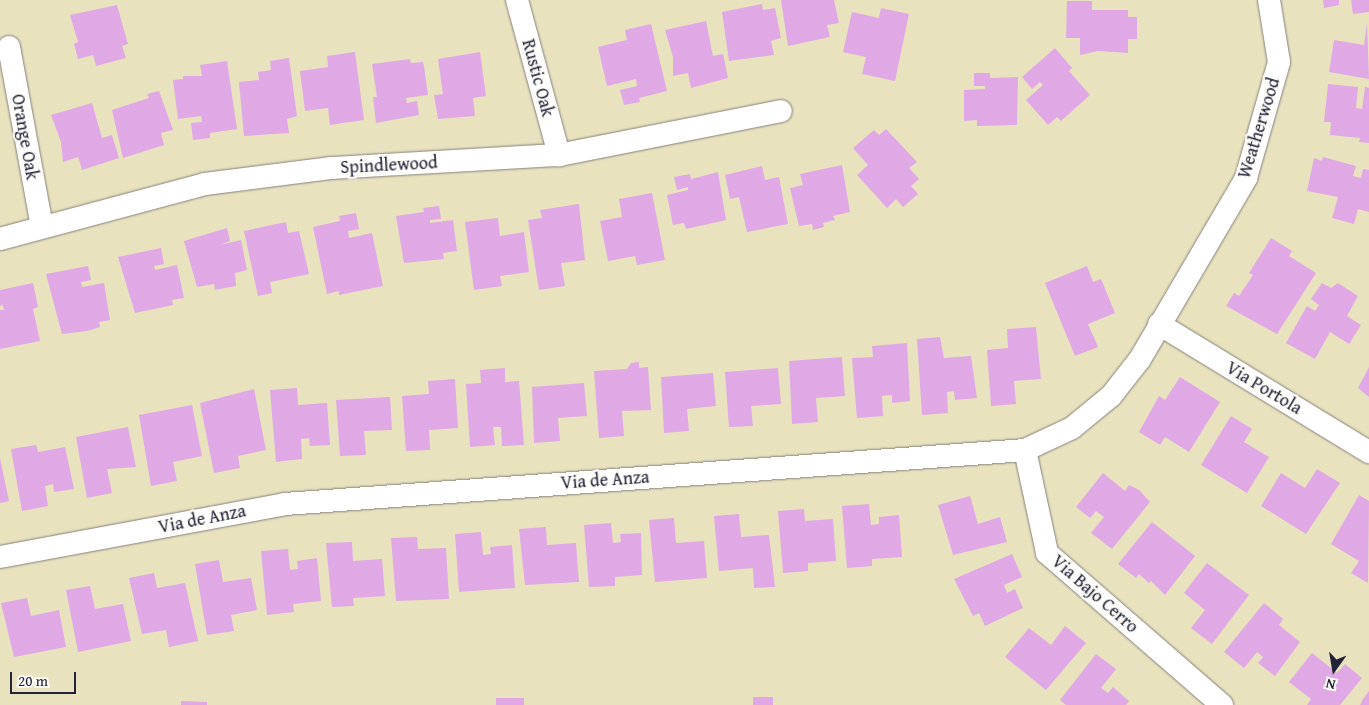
<!DOCTYPE html>
<html>
<head>
<meta charset="utf-8">
<style>
  body { margin:0 }
  #map { position:relative; width:1369px; height:705px; overflow:hidden; background:#e8e2bf; font-family:"Gentium Book Plus",serif }
  div>[style] { position:absolute }
  .building>* { inset:0; background:#e0a9e5 }
  .roads { filter:drop-shadow(0 0 1px #85827d) drop-shadow(0 0 1px #85827d) }
  .minor>* { height:22px; margin:-11px; padding:0 11px; transform-origin:11px; border-radius:11px; background:#fff }
  span { translate:-50% -50%; white-space:nowrap; text-align:center; line-height:1.15; -webkit-text-stroke:4.5px #fdfcf7; paint-order:stroke }
  .street-label { font-size:18px; color:#22223b }
  .north { position:absolute; left:1309px; top:645px; width:50px; height:50px; -webkit-text-stroke:4px #fdfcf7; paint-order:stroke; rotate:193deg; font-size:14px; font-weight:700; line-height:20px; text-align:center; color:#22223b }
  .north::after { content:''; display:block; margin:auto; width:18px; height:22px; background:#22223b; clip-path:polygon(50% 0,100% 100%,50% 72%,0 100%) }
  .scale { position:absolute; left:10px; top:672px; width:66px; height:22px; box-sizing:border-box; border:2px solid #22223b; border-top:0; padding-left:6px; font-size:15px; line-height:18px; white-space:nowrap; color:#22223b; -webkit-text-stroke:4px #fdfcf7; paint-order:stroke }
</style>
</head>
<body>
<div id="map">
  <div class="building">
    <i style="clip-path:polygon(781px 0,834px 0,839px 23px,827px 25px,830px 37px,788px 46px)"></i>
    <i style="clip-path:polygon(1323px 0,1339px 0,1339px 5px,1324px 8px)"></i>
    <i style="clip-path:polygon(1351px 0,1369px 0,1369px 12px,1353px 14px)"></i>
    <i style="clip-path:polygon(1067px 1px,1092px 1px,1092px 10px,1128px 10px,1128px 17px,1137px 17px,1137px 39px,1128px 39px,1128px 53px,1098px 51px,1080px 55px,1080px 38px,1066px 38px)"></i>
    <i style="clip-path:polygon(762px 4px,763px 10px,775px 8px,781px 38px,771px 41px,774px 55px,729px 61px,722px 12px)"></i>
    <i style="clip-path:polygon(117px 5px,128px 44px,122px 46px,126px 58px,96px 66px,93px 55px,78px 59px,74px 44px,78px 42px,70px 15px)"></i>
    <i style="clip-path:polygon(881px 8px,909px 14px,895px 81px,862px 74px,866px 57px,843px 52px,852px 12px,879px 18px)"></i>
    <i style="clip-path:polygon(706px 21px,713px 56px,723px 54px,728px 78px,691px 88px,688px 73px,673px 76px,673px 57px,665px 30px)"></i>
    <i style="clip-path:polygon(1367px 23px,1369px 79px,1329px 72px,1334px 40px,1364px 45px)"></i>
    <i style="clip-path:polygon(651px 24px,667px 91px,639px 98px,640px 102px,624px 105px,620px 90px,637px 86px,636px 79px,607px 86px,598px 47px,627px 40px,625px 30px)"></i>
    <i style="clip-path:polygon(1055px 48px,1072px 68px,1069px 71px,1090px 95px,1061px 121px,1057px 117px,1048px 125px,1026px 100px,1043px 85px,1040px 82px,1032px 89px,1022px 77px)"></i>
    <i style="clip-path:polygon(355px 52px,364px 120px,330px 125px,328px 108px,305px 111px,300px 71px,328px 67px,327px 56px)"></i>
    <i style="clip-path:polygon(480px 52px,486px 96px,473px 98px,475px 116px,438px 119px,434px 95px,443px 94px,438px 59px)"></i>
    <i style="clip-path:polygon(289px 58px,297px 116px,287px 119px,289px 133px,244px 136px,239px 82px,259px 80px,258px 72px,271px 70px,270px 61px)"></i>
    <i style="clip-path:polygon(410px 59px,411px 63px,423px 62px,424px 66px,428px 95px,406px 98px,407px 103px,417px 101px,419px 115px,376px 123px,373px 97px,377px 97px,372px 64px)"></i>
    <i style="clip-path:polygon(227px 61px,237px 129px,210px 133px,210px 138px,193px 140px,191px 123px,202px 122px,201px 116px,178px 119px,173px 80px,183px 79px,183px 76px,202px 76px,200px 65px)"></i>
    <i style="clip-path:polygon(974px 73px,990px 73px,990px 78px,1018px 77px,1017px 125px,977px 126px,977px 120px,964px 121px,964px 90px,985px 89px,985px 86px,974px 86px)"></i>
    <i style="clip-path:polygon(1328px 84px,1358px 87px,1356px 108px,1362px 109px,1365px 87px,1369px 88px,1369px 143px,1359px 142px,1360px 138px,1330px 135px,1331px 122px,1324px 122px)"></i>
    <i style="clip-path:polygon(159px 91px,173px 130px,161px 133px,164px 145px,123px 158px,112px 110px,149px 98px,147px 94px)"></i>
    <i style="clip-path:polygon(92px 103px,102px 138px,112px 135px,119px 158px,82px 170px,78px 157px,63px 162px,61px 142px,51px 115px)"></i>
    <i style="clip-path:polygon(886px 129px,917px 162px,909px 168px,919px 179px,911px 186px,918px 194px,903px 207px,896px 199px,887px 208px,857px 175px,868px 165px,853px 148px,874px 130px,879px 135px)"></i>
    <i style="clip-path:polygon(1323px 157px,1356px 166px,1353px 176px,1361px 178px,1363px 169px,1369px 170px,1369px 212px,1358px 209px,1354px 224px,1332px 218px,1338px 197px,1307px 191px,1314px 158px,1322px 161px)"></i>
    <i style="clip-path:polygon(842px 165px,850px 212px,833px 216px,835px 220px,823px 223px,824px 227px,813px 230px,812px 224px,799px 226px,790px 188px,803px 185px,800px 174px)"></i>
    <i style="clip-path:polygon(762px 166px,765px 180px,779px 177px,788px 224px,747px 232px,739px 197px,730px 199px,725px 175px)"></i>
    <i style="clip-path:polygon(718px 172px,726px 220px,686px 229px,684px 223px,673px 225px,667px 195px,688px 190px,688px 187px,677px 190px,674px 177px,690px 174px,691px 179px)"></i>
    <i style="clip-path:polygon(652px 193px,665px 260px,637px 265px,635px 256px,608px 261px,600px 221px,622px 217px,619px 199px)"></i>
    <i style="clip-path:polygon(579px 204px,585px 260px,561px 263px,565px 286px,539px 290px,528px 220px,542px 218px,540px 210px)"></i>
    <i style="clip-path:polygon(439px 206px,441px 219px,430px 220px,430px 223px,453px 220px,457px 251px,443px 253px,444px 259px,404px 263px,396px 216px,424px 212px,423px 208px)"></i>
    <i style="clip-path:polygon(356px 213px,359px 229px,348px 231px,349px 238px,372px 233px,383px 286px,339px 295px,339px 291px,327px 294px,313px 227px,340px 221px,339px 216px)"></i>
    <i style="clip-path:polygon(498px 218px,500px 236px,524px 232px,529px 272px,500px 276px,502px 286px,474px 290px,465px 222px)"></i>
    <i style="clip-path:polygon(286px 222px,288px 233px,299px 231px,309px 274px,270px 282px,272px 293px,258px 296px,244px 231px)"></i>
    <i style="clip-path:polygon(227px 228px,230px 241px,219px 245px,241px 240px,247px 270px,235px 273px,236px 286px,215px 290px,214px 284px,197px 287px,184px 241px)"></i>
    <i style="clip-path:polygon(1271px 238px,1292px 251px,1289px 256px,1316px 273px,1277px 334px,1226px 306px,1234px 293px,1239px 296px,1253px 275px,1249px 273px)"></i>
    <i style="clip-path:polygon(161px 248px,164px 264px,154px 266px,155px 270px,177px 265px,184px 298px,172px 300px,173px 305px,135px 313px,118px 257px)"></i>
    <i style="clip-path:polygon(88px 266px,91px 280px,81px 282px,82px 287px,104px 283px,110px 320px,99px 322px,100px 327px,87px 331px,62px 334px,46px 274px)"></i>
    <i style="clip-path:polygon(1087px 266px,1093px 282px,1101px 279px,1115px 313px,1088px 324px,1098px 347px,1075px 356px,1045px 283px)"></i>
    <i style="clip-path:polygon(33px 283px,38px 307px,33px 309px,40px 341px,0 349px,0 310px,4px 310px,3px 305px,0 306px,0 290px)"></i>
    <i style="clip-path:polygon(1322px 283px,1331px 288px,1338px 283px,1358px 296px,1347px 316px,1361px 325px,1349px 344px,1330px 332px,1315px 359px,1286px 343px,1307px 306px,1315px 311px,1319px 305px,1311px 299px)"></i>
    <i style="clip-path:polygon(1036px 327px,1041px 379px,1014px 381px,1016px 404px,991px 406px,987px 350px,1008px 348px,1007px 329px)"></i>
    <i style="clip-path:polygon(940px 337px,944px 358px,971px 356px,977px 398px,955px 400px,954px 391px,947px 392px,948px 413px,922px 415px,917px 339px)"></i>
    <i style="clip-path:polygon(907px 343px,910px 401px,892px 403px,892px 395px,882px 396px,883px 416px,857px 418px,852px 358px,873px 357px,872px 346px)"></i>
    <i style="clip-path:polygon(842px 357px,845px 396px,816px 398px,818px 422px,792px 424px,789px 361px)"></i>
    <i style="clip-path:polygon(639px 362px,639px 368px,648px 367px,651px 410px,622px 411px,624px 436px,599px 438px,594px 371px,627px 369px,631px 363px)"></i>
    <i style="clip-path:polygon(1369px 367px,1369px 397px,1358px 388px)"></i>
    <i style="clip-path:polygon(505px 368px,505px 382px,519px 381px,524px 445px,502px 446px,501px 427px,493px 427px,495px 445px,470px 447px,466px 384px,481px 383px,480px 370px)"></i>
    <i style="clip-path:polygon(778px 368px,781px 404px,751px 406px,753px 426px,729px 427px,725px 372px)"></i>
    <i style="clip-path:polygon(713px 373px,716px 406px,687px 409px,689px 431px,664px 433px,661px 377px)"></i>
    <i style="clip-path:polygon(1180px 377px,1220px 402px,1189px 452px,1165px 437px,1160px 445px,1139px 432px,1159px 396px,1165px 400px)"></i>
    <i style="clip-path:polygon(455px 379px,458px 428px,429px 430px,430px 450px,406px 451px,402px 396px,429px 394px,428px 381px)"></i>
    <i style="clip-path:polygon(584px 383px,587px 416px,558px 418px,560px 441px,534px 443px,532px 387px)"></i>
    <i style="clip-path:polygon(297px 388px,298px 405px,327px 403px,330px 445px,310px 446px,309px 438px,301px 439px,302px 459px,276px 462px,270px 390px)"></i>
    <i style="clip-path:polygon(254px 389px,266px 450px,238px 456px,240px 468px,214px 473px,200px 403px)"></i>
    <i style="clip-path:polygon(390px 397px,392px 430px,364px 431px,366px 455px,340px 456px,336px 400px)"></i>
    <i style="clip-path:polygon(192px 405px,202px 456px,173px 462px,177px 481px,151px 486px,139px 415px)"></i>
    <i style="clip-path:polygon(1231px 416px,1252px 429px,1244px 442px,1269px 457px,1247px 493px,1201px 465px)"></i>
    <i style="clip-path:polygon(128px 427px,136px 467px,107px 469px,112px 493px,87px 498px,76px 437px)"></i>
    <i style="clip-path:polygon(36px 445px,38px 452px,65px 447px,74px 489px,54px 492px,53px 484px,45px 486px,48px 506px,22px 511px,11px 449px)"></i>
    <i style="clip-path:polygon(0 458px,9px 501px,0 503px)"></i>
    <i style="clip-path:polygon(1317px 469px,1340px 483px,1306px 534px,1261px 506px,1281px 473px,1305px 488px)"></i>
    <i style="clip-path:polygon(1103px 473px,1125px 491px,1129px 485px,1139px 490px,1150px 502px,1112px 549px,1091px 533px,1104px 517px,1096px 511px,1090px 518px,1076px 507px)"></i>
    <i style="clip-path:polygon(1359px 495px,1369px 501px,1368px 583px,1351px 573px,1359px 561px,1331px 544px)"></i>
    <i style="clip-path:polygon(970px 496px,978px 524px,1000px 517px,1007px 542px,953px 555px,938px 505px)"></i>
    <i style="clip-path:polygon(869px 504px,871px 525px,879px 524px,879px 517px,899px 515px,902px 557px,872px 559px,872px 566px,847px 568px,842px 506px)"></i>
    <i style="clip-path:polygon(804px 509px,805px 521px,833px 519px,836px 561px,808px 563px,808px 571px,783px 573px,778px 511px)"></i>
    <i style="clip-path:polygon(739px 514px,741px 537px,769px 535px,775px 587px,754px 588px,753px 568px,719px 571px,714px 516px)"></i>
    <i style="clip-path:polygon(674px 518px,676px 543px,704px 541px,707px 578px,655px 582px,649px 520px)"></i>
    <i style="clip-path:polygon(1152px 522px,1195px 556px,1165px 595px,1151px 581px,1149px 583px,1139px 574px,1136px 578px,1118px 564px)"></i>
    <i style="clip-path:polygon(611px 523px,613px 543px,621px 542px,620px 534px,641px 533px,642px 575px,615px 577px,615px 586px,589px 587px,584px 525px)"></i>
    <i style="clip-path:polygon(546px 527px,547px 545px,576px 543px,579px 582px,525px 585px,519px 529px)"></i>
    <i style="clip-path:polygon(481px 532px,483px 555px,491px 554px,490px 547px,512px 545px,515px 588px,459px 592px,455px 534px)"></i>
    <i style="clip-path:polygon(417px 537px,418px 549px,446px 548px,449px 599px,396px 601px,391px 538px)"></i>
    <i style="clip-path:polygon(352px 542px,353px 561px,382px 559px,385px 596px,353px 598px,354px 606px,332px 607px,326px 543px)"></i>
    <i style="clip-path:polygon(288px 549px,290px 570px,298px 569px,297px 561px,317px 558px,321px 601px,293px 604px,294px 612px,267px 615px,261px 551px)"></i>
    <i style="clip-path:polygon(1012px 554px,1022px 577px,1004px 585px,1007px 593px,1015px 589px,1023px 608px,985px 626px,979px 613px,973px 616px,954px 579px)"></i>
    <i style="clip-path:polygon(219px 560px,223px 582px,251px 578px,257px 610px,231px 615px,234px 631px,207px 635px,195px 564px)"></i>
    <i style="clip-path:polygon(1207px 563px,1249px 595px,1212px 644px,1191px 628px,1205px 610px,1184px 593px)"></i>
    <i style="clip-path:polygon(154px 573px,157px 588px,185px 583px,198px 641px,169px 647px,166px 630px,142px 634px,129px 578px)"></i>
    <i style="clip-path:polygon(90px 586px,95px 609px,123px 604px,131px 641px,78px 652px,66px 590px)"></i>
    <i style="clip-path:polygon(27px 598px,31px 616px,59px 610px,66px 647px,14px 657px,1px 603px)"></i>
    <i style="clip-path:polygon(1264px 603px,1283px 619px,1279px 625px,1300px 642px,1275px 676px,1258px 663px,1263px 657px,1257px 652px,1244px 668px,1224px 652px)"></i>
    <i style="clip-path:polygon(1065px 626px,1086px 643px,1046px 690px,1005px 657px,1029px 628px,1051px 645px)"></i>
    <i style="clip-path:polygon(1312px 653px,1337px 673px,1345px 664px,1362px 678px,1340px 705px,1307px 705px,1311px 699px,1289px 682px)"></i>
    <i style="clip-path:polygon(1096px 654px,1116px 669px,1101px 688px,1108px 693px,1113px 687px,1129px 701px,1126px 705px,1066px 705px,1060px 700px)"></i>
    <i style="clip-path:polygon(1369px 691px,1369px 705px,1360px 705px,1363px 699px)"></i>
    <i style="clip-path:polygon(753px 697px,773px 697px,773px 705px,753px 705px)"></i>
    <i style="clip-path:polygon(496px 698px,524px 698px,524px 705px,496px 705px)"></i>
    <i style="clip-path:polygon(181px 701px,207px 702px,207px 705px,181px 705px)"></i>
  </div>
  <div class="roads">
    <div class="minor">
      <i style="left:517px;top:0;width:161px;rotate:74.8deg"></i>
      <i style="left:9px;top:47px;width:183px;rotate:79.6deg"></i>
      <i style="left:0;top:239px;width:212px;rotate:-15deg"></i>
      <i style="left:205px;top:184px;width:128px;rotate:-7.2deg"></i>
      <i style="left:332px;top:168px;width:227px;rotate:-3.3deg"></i>
      <i style="left:559px;top:155px;width:226px;rotate:-11.2deg"></i>
      <i style="left:1159px;top:324px;width:246px;rotate:31.4deg"></i>
      <i style="left:1025px;top:450px;width:105px;rotate:77.9deg"></i>
      <i style="left:1047px;top:553px;width:232px;rotate:41deg"></i>
      <i style="left:0;top:557px;width:290px;rotate:-10.5deg"></i>
      <i style="left:285px;top:504px;width:742px;rotate:-4.17deg"></i>
      <i style="left:1025px;top:450px;width:52px;rotate:-25.1deg"></i>
      <i style="left:1072px;top:428px;width:50px;rotate:-39.4deg"></i>
      <i style="left:1111px;top:396px;width:47px;rotate:-51.9deg"></i>
      <i style="left:1140px;top:359px;width:210px;rotate:-59.6deg"></i>
      <i style="left:1246px;top:178px;width:121px;rotate:-74.1deg"></i>
      <i style="left:1279px;top:62px;width:63px;rotate:-99.2deg"></i>
    </div>
  </div>
  <div class="street-label">
    <span style="left:538px;top:78px;rotate:75deg">Rustic Oak</span>
    <span style="left:1259px;top:128px;rotate:-73deg">Weatherwood</span>
    <span style="left:25px;top:137px;rotate:80deg">Orange Oak</span>
    <span style="left:389px;top:165px;rotate:-3deg">Spindlewood</span>
    <span style="left:1264px;top:388px;rotate:31deg">Via Portola</span>
    <span style="left:605px;top:480px;rotate:-4deg">Via de Anza</span>
    <span style="left:202px;top:519px;rotate:-11deg">Via de Anza</span>
    <span style="left:1095px;top:594px;rotate:41deg">Via Bajo Cerro</span>
  </div>
  <div class="north">N</div>
  <div class="scale">20 m</div>
</div>
</body>
</html>
